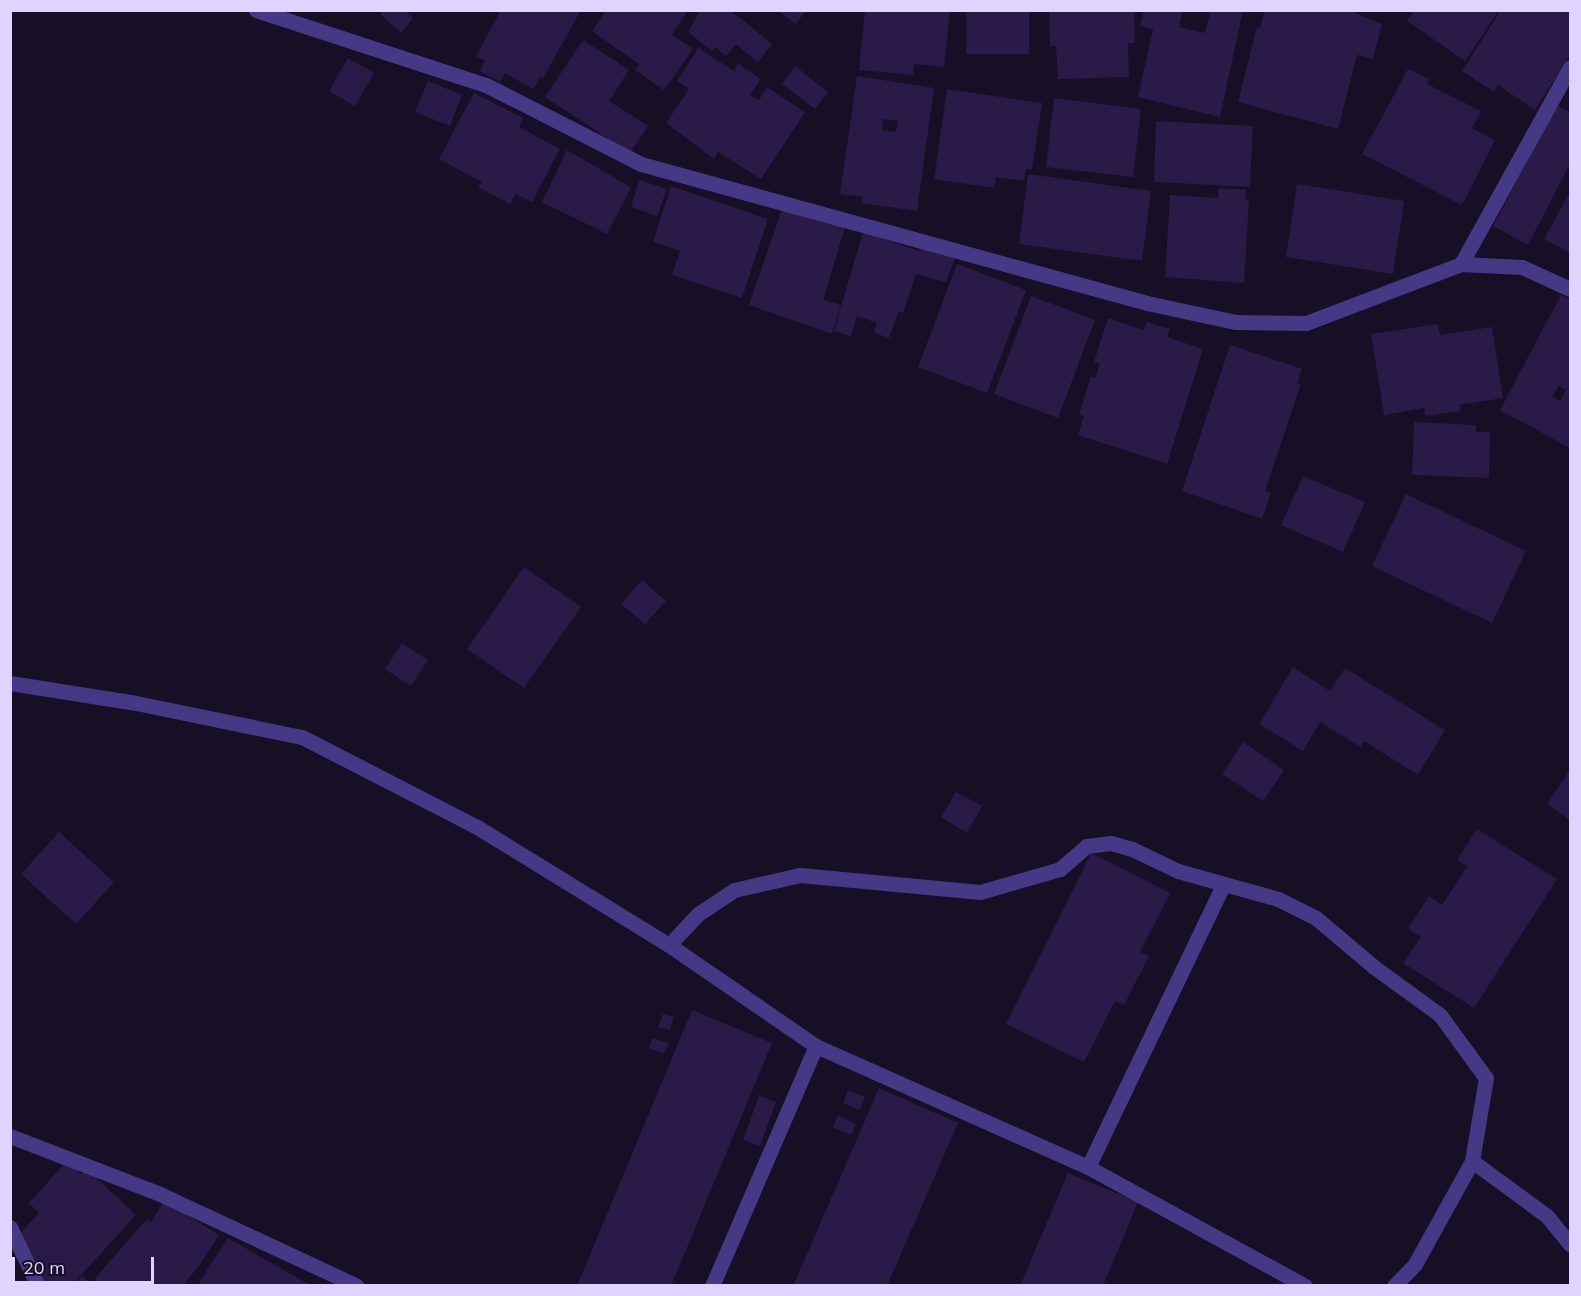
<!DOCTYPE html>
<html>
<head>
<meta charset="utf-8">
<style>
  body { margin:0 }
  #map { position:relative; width:1581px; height:1296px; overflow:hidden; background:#160f26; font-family:Mulish,sans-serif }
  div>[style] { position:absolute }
  .building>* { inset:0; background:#291a48 }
  .lane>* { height:15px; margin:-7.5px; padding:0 7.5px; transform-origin:7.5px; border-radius:7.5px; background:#453986 }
  .street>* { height:15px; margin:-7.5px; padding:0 7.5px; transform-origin:7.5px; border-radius:7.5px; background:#453986 }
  span { translate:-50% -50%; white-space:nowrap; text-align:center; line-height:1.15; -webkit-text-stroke:6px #160f26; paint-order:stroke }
  .frame { position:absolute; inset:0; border:12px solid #ded4ff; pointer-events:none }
  .scale { position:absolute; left:12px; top:1257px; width:142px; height:27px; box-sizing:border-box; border:3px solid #ded4ff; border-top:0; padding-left:8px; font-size:18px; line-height:21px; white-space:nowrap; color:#ded4ff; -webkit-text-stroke:4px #160f26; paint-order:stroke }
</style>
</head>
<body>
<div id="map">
  <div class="building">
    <i style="clip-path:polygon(383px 10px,404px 10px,413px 18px,401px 33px,380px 14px)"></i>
    <i style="clip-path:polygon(501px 10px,581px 10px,543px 78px,541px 76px,533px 89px,505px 73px,500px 82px,480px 71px,485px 61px,476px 56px)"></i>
    <i style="clip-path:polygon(606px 10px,688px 10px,672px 35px,693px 49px,664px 90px,635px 70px,639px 64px,592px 31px)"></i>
    <i style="clip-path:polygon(700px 10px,730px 10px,772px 44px,758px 62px,736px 44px,726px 56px,715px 47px,712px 51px,688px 32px)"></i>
    <i style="clip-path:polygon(778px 10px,807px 10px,795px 24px)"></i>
    <i style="clip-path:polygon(865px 10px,950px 10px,944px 67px,914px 64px,913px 75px,859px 70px)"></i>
    <i style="clip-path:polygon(966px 10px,1029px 10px,1029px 54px,966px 54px)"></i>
    <i style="clip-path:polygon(1049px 10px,1134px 10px,1135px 43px,1128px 43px,1129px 77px,1058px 79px,1056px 46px,1050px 46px)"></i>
    <i style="clip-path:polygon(1144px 10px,1183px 10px,1179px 27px,1205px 33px,1210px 13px,1202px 10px,1243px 10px,1220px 117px,1138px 97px,1153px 29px,1140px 26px)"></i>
    <i style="clip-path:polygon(1265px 10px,1349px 10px,1382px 24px,1373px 59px,1357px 55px,1338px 129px,1238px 102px,1257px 27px,1260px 28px)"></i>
    <i style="clip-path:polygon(1414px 10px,1499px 10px,1465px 61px,1407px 21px)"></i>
    <i style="clip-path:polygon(1501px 10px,1570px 10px,1570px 55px,1535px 110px,1498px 85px,1494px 92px,1462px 71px)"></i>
    <i style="clip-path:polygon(583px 40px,629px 70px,609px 101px,648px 126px,630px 153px,545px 97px)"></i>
    <i style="clip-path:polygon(698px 48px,734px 71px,738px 64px,761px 79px,750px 95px,759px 100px,767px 87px,805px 112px,761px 179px,718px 152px,714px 159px,666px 123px,689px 89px,677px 81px)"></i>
    <i style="clip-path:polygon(348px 58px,374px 73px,355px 106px,329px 91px)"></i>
    <i style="clip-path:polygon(795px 66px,828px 92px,815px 109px,782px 84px)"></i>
    <i style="clip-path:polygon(1408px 69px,1429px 79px,1427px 84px,1481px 111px,1472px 128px,1495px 140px,1462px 205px,1362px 154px)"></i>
    <i style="clip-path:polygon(evenodd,857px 76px,934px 88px,917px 211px,861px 203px,862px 197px,840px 194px,857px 76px,883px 119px,898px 121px,896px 132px,882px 130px,883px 119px)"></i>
    <i style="clip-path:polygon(428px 81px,462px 95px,450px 126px,415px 112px)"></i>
    <i style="clip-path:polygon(947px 89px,1042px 103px,1032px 170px,1026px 169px,1024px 181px,996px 177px,994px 188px,934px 179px)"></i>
    <i style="clip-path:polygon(474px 93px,523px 118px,519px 127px,560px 149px,532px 202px,516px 194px,510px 204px,478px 187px,482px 182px,439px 159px)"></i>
    <i style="clip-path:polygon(1054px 98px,1141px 109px,1133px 177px,1046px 167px)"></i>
    <i style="clip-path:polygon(1557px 105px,1570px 112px,1570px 164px,1528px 245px,1493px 226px)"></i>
    <i style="clip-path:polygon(1156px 121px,1253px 126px,1250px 187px,1154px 182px)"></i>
    <i style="clip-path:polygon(567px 150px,631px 187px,607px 234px,542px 202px)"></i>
    <i style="clip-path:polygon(1028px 174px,1151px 191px,1142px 261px,1019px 244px)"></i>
    <i style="clip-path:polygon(639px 180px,667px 189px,657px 216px,631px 207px)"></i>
    <i style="clip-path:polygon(1297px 184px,1404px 201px,1393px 274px,1286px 257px)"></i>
    <i style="clip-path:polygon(671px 186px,768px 219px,742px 298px,672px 275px,680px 251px,653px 242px)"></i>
    <i style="clip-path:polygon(1219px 188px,1246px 190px,1245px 199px,1249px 200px,1244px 283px,1165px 277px,1170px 195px,1218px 198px)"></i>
    <i style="clip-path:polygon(1570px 192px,1570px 253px,1544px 239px)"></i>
    <i style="clip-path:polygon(783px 206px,845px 227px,823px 300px,841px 305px,832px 334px,749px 305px)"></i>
    <i style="clip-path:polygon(863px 232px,924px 253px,919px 250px,922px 242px,956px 255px,946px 282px,916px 274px,903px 313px,899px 311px,889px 338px,874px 333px,877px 323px,857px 316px,851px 336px,834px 331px)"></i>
    <i style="clip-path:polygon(957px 264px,1026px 290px,987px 393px,918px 367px)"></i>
    <i style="clip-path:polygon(evenodd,1561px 295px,1570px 300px,1570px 448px,1500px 410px,1561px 295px,1559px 386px,1566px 390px,1560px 401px,1552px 397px,1559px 386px)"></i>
    <i style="clip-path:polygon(1031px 296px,1095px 320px,1058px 418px,994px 394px)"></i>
    <i style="clip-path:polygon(1108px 318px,1144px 330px,1147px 322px,1170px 329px,1167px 337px,1203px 349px,1167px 464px,1078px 435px,1084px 416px,1079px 414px,1091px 376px,1095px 378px,1100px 364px,1094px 362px)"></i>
    <i style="clip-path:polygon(1438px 324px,1440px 335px,1492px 327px,1503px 398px,1459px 405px,1460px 411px,1425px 416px,1424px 408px,1384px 415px,1371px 334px)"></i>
    <i style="clip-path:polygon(1230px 345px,1302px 369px,1297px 383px,1301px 384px,1265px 491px,1271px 493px,1262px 519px,1182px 491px)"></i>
    <i style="clip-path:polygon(1414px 422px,1476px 425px,1476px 432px,1490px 432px,1489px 478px,1412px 475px)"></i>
    <i style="clip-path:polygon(1303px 476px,1365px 502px,1343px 552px,1281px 525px)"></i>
    <i style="clip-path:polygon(1406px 494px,1526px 551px,1492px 623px,1372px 566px)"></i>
    <i style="clip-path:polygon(524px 567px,581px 607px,524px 688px,467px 649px)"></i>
    <i style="clip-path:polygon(642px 580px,666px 601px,645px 624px,621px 604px)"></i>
    <i style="clip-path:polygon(402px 643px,428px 660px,411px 686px,385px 669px)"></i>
    <i style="clip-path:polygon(1293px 667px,1330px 691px,1345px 668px,1445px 730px,1418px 775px,1364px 741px,1360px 747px,1320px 722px,1303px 751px,1259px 724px)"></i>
    <i style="clip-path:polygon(1243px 742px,1284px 770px,1263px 801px,1222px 774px)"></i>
    <i style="clip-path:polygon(1570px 770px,1570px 820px,1547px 804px)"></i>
    <i style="clip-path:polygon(956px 792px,982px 806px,967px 833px,941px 817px)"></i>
    <i style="clip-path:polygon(1477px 829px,1557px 879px,1474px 1008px,1403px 963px,1421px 937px,1408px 929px,1429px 896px,1442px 905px,1467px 866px,1457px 860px)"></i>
    <i style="clip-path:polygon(59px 832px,114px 882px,76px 924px,21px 874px)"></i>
    <i style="clip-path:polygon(1091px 853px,1170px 893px,1140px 952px,1149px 956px,1124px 1005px,1115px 1001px,1084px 1062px,1006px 1024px)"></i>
    <i style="clip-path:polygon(692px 1010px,772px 1043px,671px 1286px,577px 1286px)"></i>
    <i style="clip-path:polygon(663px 1014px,674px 1017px,670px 1030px,658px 1027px)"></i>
    <i style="clip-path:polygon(652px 1038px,669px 1043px,664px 1054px,649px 1048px)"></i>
    <i style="clip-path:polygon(879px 1088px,958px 1123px,887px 1286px,793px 1286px)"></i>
    <i style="clip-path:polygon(848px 1090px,865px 1097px,860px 1110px,843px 1103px)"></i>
    <i style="clip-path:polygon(759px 1096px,776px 1102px,760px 1146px,743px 1140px)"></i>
    <i style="clip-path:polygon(838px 1115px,856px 1124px,851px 1135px,833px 1127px)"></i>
    <i style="clip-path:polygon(67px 1161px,81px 1174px,87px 1169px,136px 1215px,71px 1286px,51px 1286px,10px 1249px,10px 1244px,39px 1213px,29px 1203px)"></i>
    <i style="clip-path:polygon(1068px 1173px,1138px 1202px,1103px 1286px,1020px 1286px)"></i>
    <i style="clip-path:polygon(164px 1201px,219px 1235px,200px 1264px,183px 1286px,94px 1286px,96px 1277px,147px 1219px,151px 1222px)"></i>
    <i style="clip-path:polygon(228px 1238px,308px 1284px,307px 1286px,197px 1286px)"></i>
    <i style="clip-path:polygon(82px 1276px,94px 1286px,73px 1286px)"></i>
  </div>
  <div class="lane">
    <i style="left:10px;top:683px;width:128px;rotate:9deg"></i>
    <i style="left:136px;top:703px;width:169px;rotate:11.6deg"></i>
    <i style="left:302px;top:737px;width:197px;rotate:27.2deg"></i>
    <i style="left:477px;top:827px;width:225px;rotate:31.6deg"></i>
    <i style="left:669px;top:945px;width:42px;rotate:-46.9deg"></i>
    <i style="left:698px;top:914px;width:43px;rotate:-33.7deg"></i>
    <i style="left:734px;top:890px;width:68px;rotate:-12.8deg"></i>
    <i style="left:800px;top:875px;width:181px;rotate:5.4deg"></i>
    <i style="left:980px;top:892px;width:83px;rotate:-16deg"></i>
    <i style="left:1060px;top:869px;width:35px;rotate:-41deg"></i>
    <i style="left:1086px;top:846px;width:25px;rotate:-7deg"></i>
    <i style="left:1111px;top:843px;width:22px;rotate:16deg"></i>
    <i style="left:1132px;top:849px;width:51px;rotate:25.6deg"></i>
    <i style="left:1178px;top:871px;width:104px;rotate:15.6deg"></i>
    <i style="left:1278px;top:899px;width:42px;rotate:26.6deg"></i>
    <i style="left:1316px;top:918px;width:76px;rotate:40.2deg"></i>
    <i style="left:1374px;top:967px;width:82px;rotate:36deg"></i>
    <i style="left:1440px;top:1015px;width:78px;rotate:53.9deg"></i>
    <i style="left:1486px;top:1078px;width:84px;rotate:99.6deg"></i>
    <i style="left:1472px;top:1161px;width:93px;rotate:36.3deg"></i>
    <i style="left:1547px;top:1216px;width:36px;rotate:51deg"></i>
    <i style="left:669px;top:945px;width:178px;rotate:34.5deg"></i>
    <i style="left:816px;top:1046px;width:298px;rotate:24deg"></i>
    <i style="left:1088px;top:1167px;width:247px;rotate:28.7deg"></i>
    <i style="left:1088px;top:1167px;width:313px;rotate:-64.4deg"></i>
    <i style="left:712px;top:1286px;width:262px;rotate:-66.6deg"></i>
    <i style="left:1394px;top:1286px;width:30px;rotate:-46deg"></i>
    <i style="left:1415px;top:1264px;width:118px;rotate:-61deg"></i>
  </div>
  <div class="street">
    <i style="left:256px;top:10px;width:242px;rotate:18.1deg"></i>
    <i style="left:486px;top:85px;width:174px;rotate:27deg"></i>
    <i style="left:641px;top:164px;width:525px;rotate:15.36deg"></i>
    <i style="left:1147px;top:303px;width:91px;rotate:12.1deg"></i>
    <i style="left:1236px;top:322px;width:70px;rotate:0.8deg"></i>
    <i style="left:1306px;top:323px;width:166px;rotate:-20.8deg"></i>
    <i style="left:1461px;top:264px;width:61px;rotate:2.8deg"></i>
    <i style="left:1522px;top:267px;width:53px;rotate:24.6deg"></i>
    <i style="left:1461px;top:264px;width:225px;rotate:-61deg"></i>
    <i style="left:10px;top:1136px;width:161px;rotate:21.1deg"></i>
    <i style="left:160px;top:1194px;width:217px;rotate:25deg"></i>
    <i style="left:10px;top:1227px;width:65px;rotate:64.6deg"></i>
  </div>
  <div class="frame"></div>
  <div class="scale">20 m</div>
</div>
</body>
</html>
